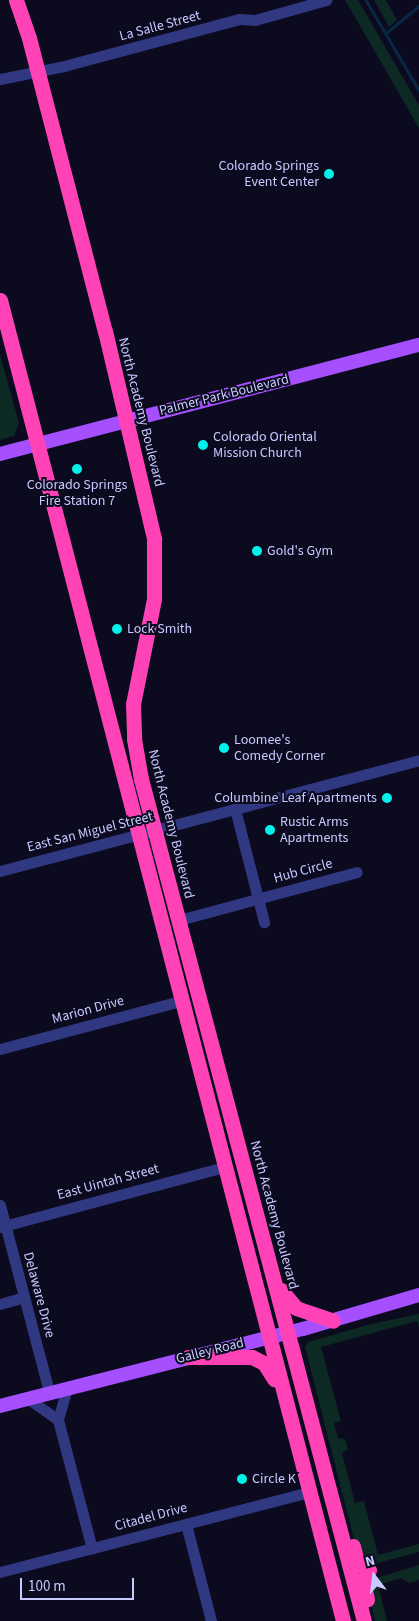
<!DOCTYPE html>
<html>
<head>
<meta charset="utf-8">
<style>
  body { margin:0 }
  #map { position:relative; width:419px; height:1621px; overflow:hidden; background:#0b0a1f; font-family:"Source Sans 3",sans-serif }
  div>[style] { position:absolute }
  .green>* { inset:0; background:#0d2924 }
  .stream>* { height:2.5px; margin:-1.25px; padding:0 1.25px; transform-origin:1.25px; border-radius:1.25px; background:#082845 }
  .minor>* { height:11px; margin:-5.5px; padding:0 5.5px; transform-origin:5.5px; border-radius:5.5px; background:#313882 }
  .major>* { height:14px; margin:-7px; padding:0 7px; transform-origin:7px; border-radius:7px; background:#a64fff }
  .highway>* { height:15px; margin:-7.5px; padding:0 7.5px; transform-origin:7.5px; border-radius:7.5px; background:#ff43b6 }
  .dots>* { width:14px; height:14px; translate:-50% -50%; box-sizing:border-box; border:2px solid #0b0a1f; border-radius:50% }
  span { translate:-50% -50%; white-space:nowrap; text-align:center; line-height:1.15; -webkit-text-stroke:4px #0b0a1f; paint-order:stroke }
  .street-label { font-size:14px; color:#c8c9ff }
  .poi-label { font-size:14px; color:#c8c9ff }
  .right { translate:-100% -50%; text-align:right }
  .left { translate:0 -50%; text-align:left }
  .north { position:absolute; left:349px; top:1551px; width:50px; height:50px; -webkit-text-stroke:4px #0b0a1f; paint-order:stroke; rotate:345deg; font-size:14px; font-weight:700; line-height:20px; text-align:center; color:#c8c9ff }
  .north::after { content:''; display:block; margin:auto; width:18px; height:22px; background:#c8c9ff; clip-path:polygon(50% 0,100% 100%,50% 72%,0 100%) }
  .scale { position:absolute; left:20px; top:1578px; width:114px; height:22px; box-sizing:border-box; border:2px solid #c8c9ff; border-top:0; padding-left:6px; font-size:15px; line-height:18px; white-space:nowrap; color:#c8c9ff; -webkit-text-stroke:4px #0b0a1f; paint-order:stroke }
</style>
</head>
<body>
<div id="map">
  <div class="green">
    <i style="clip-path:polygon(345px 0,358px 0,419px 105px,419px 128px)"></i>
    <i style="clip-path:polygon(374px 0,386px 0,397px 20px,389px 27px)"></i>
    <i style="clip-path:polygon(0 355px,19px 423px,14px 436px,0 440px)"></i>
    <i style="clip-path:polygon(419px 1314px,419px 1326px,417px 1321px,321px 1347px,341px 1421px,334px 1423px,338px 1438px,345px 1439px,348px 1450px,342px 1453px,355px 1503px,364px 1501px,378px 1555px,419px 1544px,419px 1552px,370px 1565px,359px 1559px,305px 1347px,308px 1342px,371px 1324px)"></i>
    <i style="clip-path:polygon(419px 1565px,419px 1580px,410px 1583px,401px 1578px,378px 1585px,387px 1621px,375px 1621px,367px 1587px,370px 1580px)"></i>
  </div>
  <div class="stream">
    <i style="left:366px;top:0;width:104px;rotate:59.5deg"></i>
    <i style="left:386px;top:33px;width:43px;rotate:-39.3deg"></i>
  </div>
  <div class="minor">
    <i style="left:0;top:79px;width:65px;rotate:-11.5deg"></i>
    <i style="left:64px;top:66px;width:182px;rotate:-15deg"></i>
    <i style="left:240px;top:19px;width:15px;rotate:4deg"></i>
    <i style="left:255px;top:20px;width:74px;rotate:-15.7deg"></i>
    <i style="left:235px;top:809px;width:117px;rotate:75.6deg"></i>
    <i style="left:0;top:871px;width:433px;rotate:-14.8deg"></i>
    <i style="left:179px;top:920px;width:184px;rotate:-15.1deg"></i>
    <i style="left:0;top:1049px;width:190px;rotate:-14.9deg"></i>
    <i style="left:0;top:1205px;width:193px;rotate:75.3deg"></i>
    <i style="left:0;top:1227px;width:232px;rotate:-15deg"></i>
    <i style="left:0;top:1304px;width:25px;rotate:-16deg"></i>
    <i style="left:67px;top:1388px;width:33px;rotate:106deg"></i>
    <i style="left:58px;top:1420px;width:133px;rotate:75.2deg"></i>
    <i style="left:27px;top:1398px;width:38px;rotate:35deg"></i>
    <i style="left:186px;top:1524px;width:100px;rotate:75.5deg"></i>
    <i style="left:0;top:1572px;width:319px;rotate:-14.5deg"></i>
  </div>
  <div class="major">
    <i style="left:0;top:454px;width:433px;rotate:-14.6deg"></i>
    <i style="left:0;top:1406px;width:313px;rotate:-14.3deg"></i>
    <i style="left:303px;top:1329px;width:121px;rotate:-16.3deg"></i>
  </div>
  <div class="highway">
    <i style="left:16px;top:0;width:40px;rotate:71.1deg"></i>
    <i style="left:29px;top:38px;width:303px;rotate:75.5deg"></i>
    <i style="left:105px;top:331px;width:214px;rotate:76.7deg"></i>
    <i style="left:154px;top:539px;width:60px;rotate:90deg"></i>
    <i style="left:154px;top:599px;width:107px;rotate:101.3deg"></i>
    <i style="left:133px;top:704px;width:35px;rotate:88deg"></i>
    <i style="left:134px;top:739px;width:41px;rotate:80.1deg"></i>
    <i style="left:141px;top:779px;width:871px;rotate:75.17deg"></i>
    <i style="left:0;top:300px;width:1365px;rotate:75.44deg"></i>
    <i style="left:281px;top:1290px;width:23px;rotate:50deg"></i>
    <i style="left:296px;top:1308px;width:39px;rotate:19deg"></i>
    <i style="left:188px;top:1357px;width:64px"></i>
    <i style="left:252px;top:1357px;width:13px;rotate:27deg"></i>
    <i style="left:264px;top:1363px;width:19px;rotate:58deg"></i>
    <i style="left:353px;top:1546px;width:16px;rotate:76deg"></i>
    <i style="left:357px;top:1562px;width:14px;rotate:34deg"></i>
    <i style="left:369px;top:1570px;width:13px;rotate:117deg"></i>
    <i style="left:363px;top:1582px;width:18px;rotate:77deg"></i>
  </div>
  <div class="dots">
    <i style="left:329px;top:174px;background:#00f3eb"></i>
    <i style="left:203px;top:445px;background:#00f3eb"></i>
    <i style="left:77px;top:469px;background:#00f3eb"></i>
    <i style="left:257px;top:551px;background:#00f3eb"></i>
    <i style="left:117px;top:629px;background:#00f3eb"></i>
    <i style="left:224px;top:748px;background:#00f3eb"></i>
    <i style="left:387px;top:798px;background:#00f3eb"></i>
    <i style="left:270px;top:830px;background:#00f3eb"></i>
    <i style="left:242px;top:1479px;background:#00f3eb"></i>
  </div>
  <div class="street-label">
    <span style="left:160px;top:26px;rotate:-15deg">La Salle Street</span>
    <span style="left:224px;top:395px;rotate:-14deg">Palmer Park Boulevard</span>
    <span style="left:141px;top:412px;rotate:76deg">North Academy Boulevard</span>
    <span style="left:171px;top:824px;rotate:76deg">North Academy Boulevard</span>
    <span style="left:90px;top:832px;rotate:-14deg">East San Miguel Street</span>
    <span style="left:303px;top:871px;rotate:-15deg">Hub Circle</span>
    <span style="left:88px;top:1010px;rotate:-15deg">Marion Drive</span>
    <span style="left:108px;top:1182px;rotate:-15deg">East Uintah Street</span>
    <span style="left:274px;top:1215px;rotate:75deg">North Academy Boulevard</span>
    <span style="left:39px;top:1295px;rotate:75deg">Delaware Drive</span>
    <span style="left:210px;top:1351px;rotate:-14deg">Galley Road</span>
    <span style="left:151px;top:1517px;rotate:-15deg">Citadel Drive</span>
  </div>
  <div class="poi-label">
    <span class="right" style="left:319px;top:174px">Colorado Springs<br>Event Center</span>
    <span class="left" style="left:213px;top:445px">Colorado Oriental<br>Mission Church</span>
    <span style="left:77px;top:493px">Colorado Springs<br>Fire Station 7</span>
    <span class="left" style="left:267px;top:551px">Gold's Gym</span>
    <span class="left" style="left:127px;top:629px">Lock Smith</span>
    <span class="left" style="left:234px;top:748px">Loomee's<br>Comedy Corner</span>
    <span class="right" style="left:377px;top:798px">Columbine Leaf Apartments</span>
    <span class="left" style="left:280px;top:830px">Rustic Arms<br>Apartments</span>
    <span class="left" style="left:252px;top:1479px">Circle K</span>
  </div>
  <div class="north">N</div>
  <div class="scale">100 m</div>
</div>
</body>
</html>
